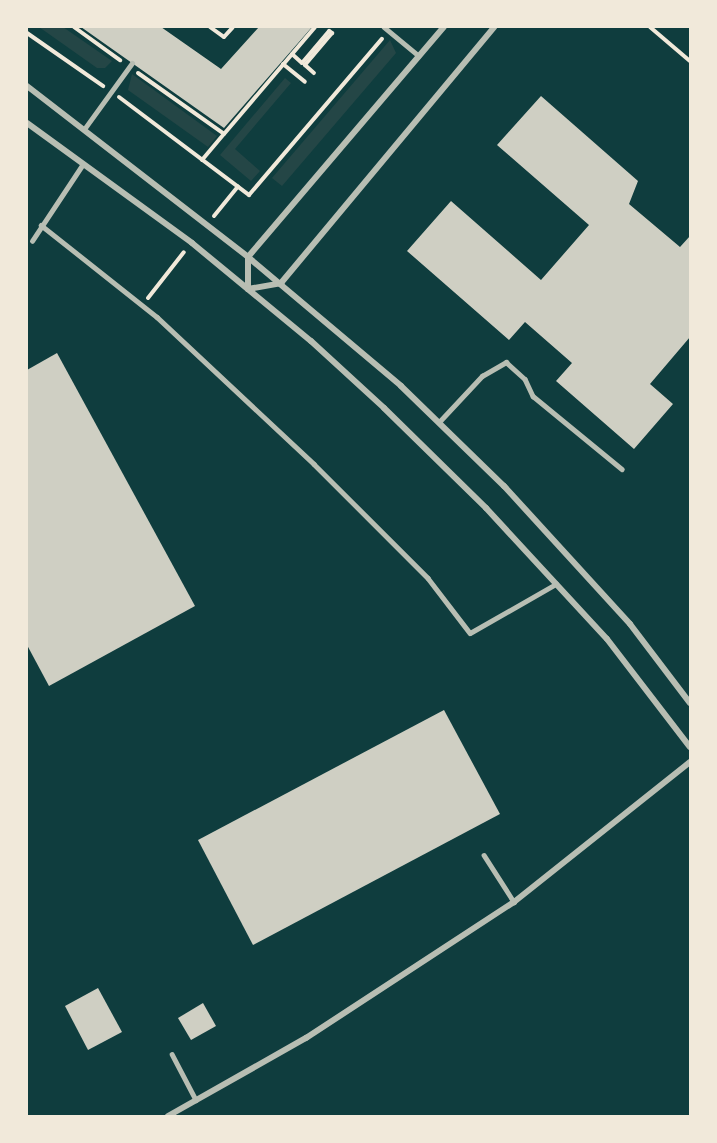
<!DOCTYPE html>
<html>
<head>
<meta charset="utf-8">
<style>
  body { margin:0 }
  #map { position:relative; width:717px; height:1143px; overflow:hidden; background:#0f3d3e; font-family:"Roboto Serif",serif }
  div>[style] { position:absolute }
  .green>* { inset:0; background:#244646 }
  .building>* { inset:0; background:#cfcfc3 }
  .path>* { height:4px; margin:-2px; padding:0 2px; transform-origin:2px; border-radius:2px; background:#f1e9da }
  .service>* { height:4.5px; margin:-2.25px; padding:0 2.25px; transform-origin:2.25px; border-radius:2.25px; background:#b8beb3 }
  .minor>* { height:6px; margin:-3px; padding:0 3px; transform-origin:3px; border-radius:3px; background:#b8beb3 }
  span { translate:-50% -50%; white-space:nowrap; text-align:center; line-height:1.15; -webkit-text-stroke:6px #f1e9da; paint-order:stroke }
  .frame { position:absolute; inset:0; border:28px solid #f1e9da; pointer-events:none }
</style>
</head>
<body>
<div id="map">
  <div class="green">
    <i style="clip-path:polygon(39px 27px,63px 27px,112px 61px,105px 68px,97px 68px)"></i>
    <i style="clip-path:polygon(390px 40px,396px 53px,282px 186px,272px 178px)"></i>
    <i style="clip-path:polygon(132px 74px,217px 136px,208px 147px,128px 90px)"></i>
    <i style="clip-path:polygon(285px 78px,291px 83px,235px 149px,260px 171px,251px 181px,220px 155px)"></i>
  </div>
  <div class="building">
    <i style="clip-path:polygon(81px 27px,161px 27px,221px 69px,259px 27px,312px 27px,224px 128px)"></i>
    <i style="clip-path:polygon(541px 96px,638px 181px,629px 204px,680px 247px,690px 236px,690px 337px,650px 384px,673px 404px,634px 449px,556px 381px,572px 363px,525px 322px,509px 340px,407px 251px,451px 201px,541px 280px,589px 225px,497px 145px)"></i>
    <i style="clip-path:polygon(57px 353px,195px 606px,49px 686px,27px 645px,27px 370px)"></i>
    <i style="clip-path:polygon(444px 710px,500px 814px,253px 945px,198px 840px)"></i>
    <i style="clip-path:polygon(98px 988px,122px 1032px,88px 1050px,65px 1006px)"></i>
    <i style="clip-path:polygon(203px 1003px,216px 1026px,191px 1040px,178px 1018px)"></i>
  </div>
  <div class="path">
    <i style="left:74px;top:27px;width:57px;rotate:35.7deg"></i>
    <i style="left:210px;top:27px;width:17px;rotate:36deg"></i>
    <i style="left:224px;top:37px;width:13px;rotate:-48deg"></i>
    <i style="left:650px;top:27px;width:52px;rotate:40.4deg"></i>
    <i style="left:27px;top:33px;width:93px;rotate:34.9deg"></i>
    <i style="left:292px;top:54px;width:13px;rotate:42deg"></i>
    <i style="left:302px;top:63px;width:42px;rotate:-49.8deg"></i>
    <i style="left:329px;top:31px;width:4px;rotate:34deg"></i>
    <i style="left:332px;top:33px;width:42px;rotate:130.2deg"></i>
    <i style="left:305px;top:65px;width:12px;rotate:42deg"></i>
    <i style="left:283px;top:64px;width:28px;rotate:39deg"></i>
    <i style="left:138px;top:73px;width:105px;rotate:35.3deg"></i>
    <i style="left:224px;top:134px;width:140px;rotate:-49.6deg"></i>
    <i style="left:119px;top:97px;width:163px;rotate:37deg"></i>
    <i style="left:249px;top:195px;width:205px;rotate:-49.6deg"></i>
    <i style="left:202px;top:160px;width:34px;rotate:-50deg"></i>
    <i style="left:214px;top:216px;width:38px;rotate:-51deg"></i>
    <i style="left:148px;top:298px;width:58px;rotate:-52deg"></i>
  </div>
  <div class="service">
    <i style="left:384px;top:27px;width:45px;rotate:39.6deg"></i>
    <i style="left:85px;top:128px;width:80px;rotate:-54.1deg"></i>
    <i style="left:41px;top:225px;width:148px;rotate:38.4deg"></i>
    <i style="left:157px;top:317px;width:215px;rotate:43.1deg"></i>
    <i style="left:314px;top:464px;width:161px;rotate:45deg"></i>
    <i style="left:428px;top:578px;width:69px;rotate:52.6deg"></i>
    <i style="left:470px;top:633px;width:99px;rotate:-29.7deg"></i>
    <i style="left:32px;top:241px;width:92px;rotate:-56.5deg"></i>
    <i style="left:439px;top:422px;width:63px;rotate:-46.9deg"></i>
    <i style="left:482px;top:376px;width:28px;rotate:-30deg"></i>
    <i style="left:506px;top:362px;width:25px;rotate:42deg"></i>
    <i style="left:525px;top:379px;width:19px;rotate:65deg"></i>
    <i style="left:533px;top:396px;width:115px;rotate:39.4deg"></i>
    <i style="left:484px;top:855px;width:56px;rotate:57.4deg"></i>
    <i style="left:172px;top:1054px;width:52px;rotate:62.4deg"></i>
  </div>
  <div class="minor">
    <i style="left:27px;top:86px;width:279px;rotate:37.7deg"></i>
    <i style="left:248px;top:257px;width:200px;rotate:40.1deg"></i>
    <i style="left:401px;top:386px;width:144px;rotate:44.2deg"></i>
    <i style="left:504px;top:486px;width:187px;rotate:47.6deg"></i>
    <i style="left:630px;top:624px;width:99px;rotate:52.8deg"></i>
    <i style="left:27px;top:123px;width:204px;rotate:36deg"></i>
    <i style="left:192px;top:243px;width:154px;rotate:39.5deg"></i>
    <i style="left:311px;top:341px;width:99px;rotate:42.5deg"></i>
    <i style="left:384px;top:408px;width:143px;rotate:44.4deg"></i>
    <i style="left:486px;top:508px;width:178px;rotate:47.3deg"></i>
    <i style="left:607px;top:639px;width:136px;rotate:52.5deg"></i>
    <i style="left:248px;top:289px;width:34px;rotate:-10deg"></i>
    <i style="left:281px;top:283px;width:333px;rotate:-50.2deg"></i>
    <i style="left:248px;top:289px;width:32px;rotate:-90deg"></i>
    <i style="left:248px;top:257px;width:302px;rotate:-49.6deg"></i>
    <i style="left:168px;top:1116px;width:159px;rotate:-29.5deg"></i>
    <i style="left:306px;top:1038px;width:249px;rotate:-33.2deg"></i>
    <i style="left:514px;top:902px;width:225px;rotate:-38.5deg"></i>
  </div>
  <div class="frame"></div>
</div>
</body>
</html>
